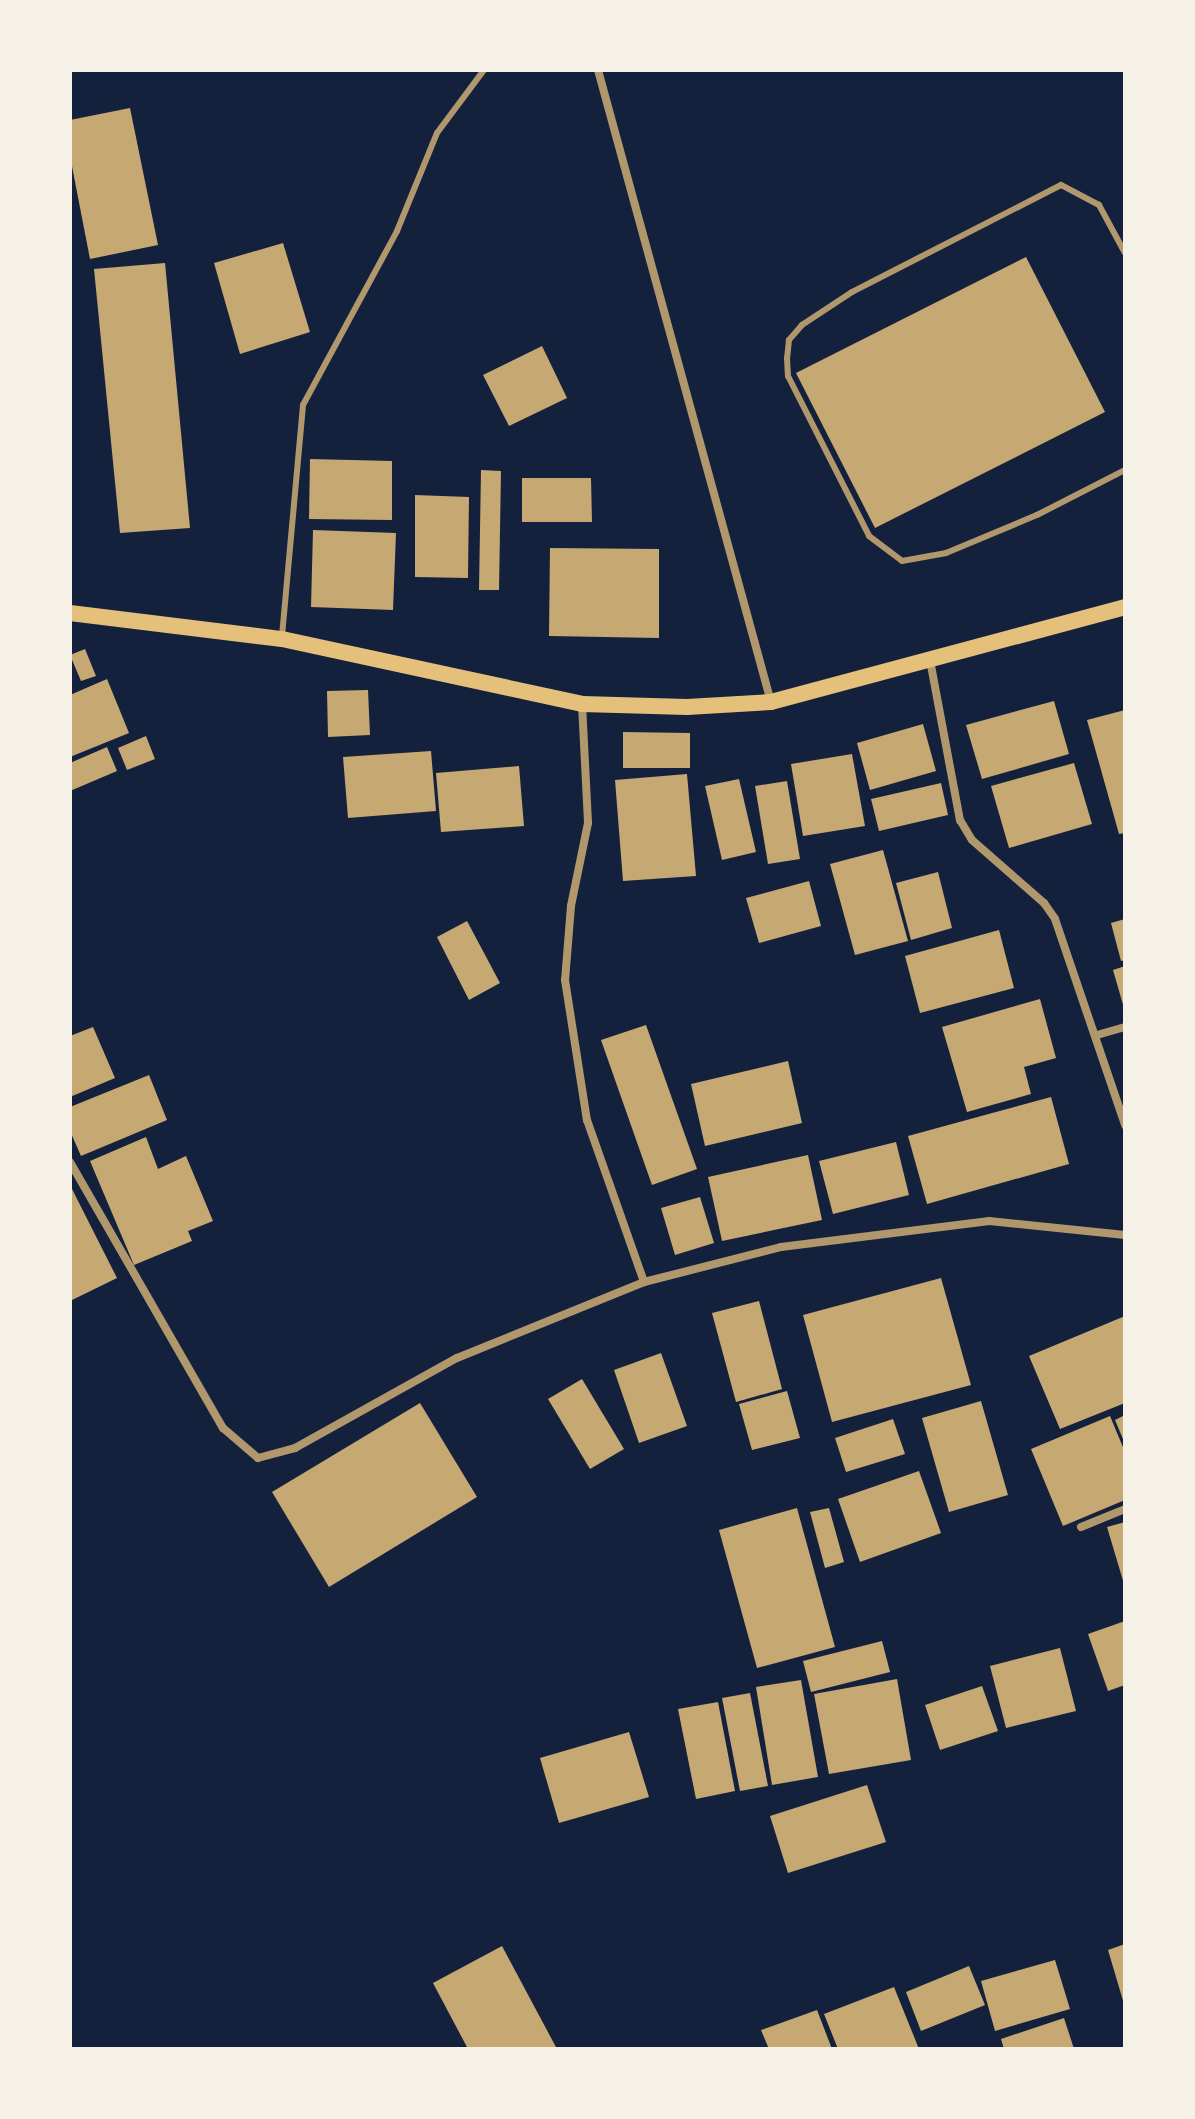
<!DOCTYPE html>
<html>
<head>
<meta charset="utf-8">
<style>
  body { margin:0 }
  #map { position:relative; width:1195px; height:2119px; overflow:hidden; background:#14213d; font-family:Jost,sans-serif }
  div>[style] { position:absolute }
  .building>* { inset:0; background:#c6a872 }
  .service>* { height:6px; margin:-3px; padding:0 3px; transform-origin:3px; border-radius:3px; background:#b1986c }
  .minor>* { height:8px; margin:-4px; padding:0 4px; transform-origin:4px; border-radius:4px; background:#b1986c }
  .secondary>* { height:16px; margin:-8px; padding:0 8px; transform-origin:8px; border-radius:8px; background:#e5c07b }
  span { translate:-50% -50%; white-space:nowrap; text-align:center; line-height:1.15; -webkit-text-stroke:8px #f6f1e7; paint-order:stroke }
  .frame { position:absolute; inset:0; border:72px solid #f6f1e7; pointer-events:none }
</style>
</head>
<body>
<div id="map">
  <div class="building">
    <i style="clip-path:polygon(130px 108px,158px 245px,90px 259px,70px 156px,70px 120px)"></i>
    <i style="clip-path:polygon(283px 243px,310px 332px,240px 354px,214px 263px)"></i>
    <i style="clip-path:polygon(1026px 257px,1105px 412px,875px 528px,796px 373px)"></i>
    <i style="clip-path:polygon(165px 263px,190px 528px,120px 533px,94px 269px)"></i>
    <i style="clip-path:polygon(542px 346px,567px 398px,509px 426px,483px 375px)"></i>
    <i style="clip-path:polygon(310px 459px,392px 461px,392px 520px,309px 519px)"></i>
    <i style="clip-path:polygon(481px 470px,501px 471px,499px 590px,479px 590px)"></i>
    <i style="clip-path:polygon(522px 478px,591px 478px,592px 522px,522px 522px)"></i>
    <i style="clip-path:polygon(415px 495px,469px 497px,468px 578px,415px 577px)"></i>
    <i style="clip-path:polygon(313px 530px,396px 533px,393px 610px,311px 607px)"></i>
    <i style="clip-path:polygon(550px 548px,659px 549px,659px 638px,549px 636px)"></i>
    <i style="clip-path:polygon(85px 649px,96px 676px,81px 681px,70px 655px)"></i>
    <i style="clip-path:polygon(107px 679px,129px 733px,70px 757px,70px 695px)"></i>
    <i style="clip-path:polygon(368px 690px,370px 735px,328px 737px,327px 691px)"></i>
    <i style="clip-path:polygon(1054px 701px,1069px 754px,982px 779px,966px 725px)"></i>
    <i style="clip-path:polygon(1125px 710px,1125px 833px,1119px 834px,1087px 720px)"></i>
    <i style="clip-path:polygon(923px 724px,936px 771px,870px 790px,857px 743px)"></i>
    <i style="clip-path:polygon(623px 732px,690px 733px,690px 768px,623px 768px)"></i>
    <i style="clip-path:polygon(146px 736px,155px 759px,127px 770px,118px 748px)"></i>
    <i style="clip-path:polygon(107px 747px,117px 771px,70px 791px,70px 763px)"></i>
    <i style="clip-path:polygon(431px 751px,436px 811px,348px 818px,343px 757px)"></i>
    <i style="clip-path:polygon(852px 754px,865px 826px,803px 836px,791px 764px)"></i>
    <i style="clip-path:polygon(1074px 763px,1092px 824px,1009px 848px,991px 786px)"></i>
    <i style="clip-path:polygon(519px 766px,524px 826px,441px 832px,436px 773px)"></i>
    <i style="clip-path:polygon(687px 774px,696px 876px,623px 881px,615px 780px)"></i>
    <i style="clip-path:polygon(739px 779px,756px 852px,722px 860px,705px 786px)"></i>
    <i style="clip-path:polygon(787px 781px,800px 859px,768px 864px,755px 786px)"></i>
    <i style="clip-path:polygon(941px 783px,948px 815px,879px 831px,871px 799px)"></i>
    <i style="clip-path:polygon(883px 850px,908px 941px,855px 955px,830px 864px)"></i>
    <i style="clip-path:polygon(938px 872px,952px 928px,911px 940px,896px 883px)"></i>
    <i style="clip-path:polygon(809px 881px,821px 926px,759px 943px,746px 898px)"></i>
    <i style="clip-path:polygon(1125px 919px,1125px 960px,1121px 961px,1111px 923px)"></i>
    <i style="clip-path:polygon(467px 921px,500px 983px,469px 1000px,437px 937px)"></i>
    <i style="clip-path:polygon(999px 930px,1014px 988px,920px 1013px,905px 956px)"></i>
    <i style="clip-path:polygon(1125px 966px,1125px 1007px,1124px 1008px,1113px 970px)"></i>
    <i style="clip-path:polygon(1040px 999px,1056px 1058px,1024px 1067px,1031px 1094px,967px 1112px,942px 1027px)"></i>
    <i style="clip-path:polygon(646px 1025px,697px 1169px,652px 1185px,601px 1040px)"></i>
    <i style="clip-path:polygon(93px 1027px,115px 1078px,70px 1097px,70px 1036px)"></i>
    <i style="clip-path:polygon(788px 1061px,802px 1123px,705px 1146px,691px 1084px)"></i>
    <i style="clip-path:polygon(149px 1075px,167px 1120px,81px 1156px,70px 1131px,70px 1107px)"></i>
    <i style="clip-path:polygon(1051px 1097px,1069px 1164px,927px 1204px,908px 1136px)"></i>
    <i style="clip-path:polygon(146px 1137px,158px 1169px,186px 1156px,213px 1221px,188px 1231px,192px 1241px,134px 1265px,90px 1161px)"></i>
    <i style="clip-path:polygon(896px 1142px,909px 1195px,833px 1214px,819px 1161px)"></i>
    <i style="clip-path:polygon(808px 1155px,822px 1220px,722px 1241px,708px 1177px)"></i>
    <i style="clip-path:polygon(70px 1185px,117px 1278px,70px 1301px)"></i>
    <i style="clip-path:polygon(700px 1197px,714px 1243px,675px 1255px,661px 1208px)"></i>
    <i style="clip-path:polygon(941px 1278px,971px 1385px,832px 1422px,803px 1315px)"></i>
    <i style="clip-path:polygon(759px 1301px,782px 1389px,736px 1402px,712px 1313px)"></i>
    <i style="clip-path:polygon(1125px 1316px,1125px 1403px,1060px 1429px,1029px 1356px)"></i>
    <i style="clip-path:polygon(661px 1353px,687px 1426px,639px 1443px,614px 1370px)"></i>
    <i style="clip-path:polygon(582px 1379px,624px 1449px,590px 1469px,548px 1399px)"></i>
    <i style="clip-path:polygon(787px 1391px,800px 1438px,752px 1450px,739px 1404px)"></i>
    <i style="clip-path:polygon(981px 1401px,1008px 1495px,949px 1512px,922px 1418px)"></i>
    <i style="clip-path:polygon(420px 1403px,477px 1497px,329px 1587px,272px 1492px)"></i>
    <i style="clip-path:polygon(1125px 1415px,1125px 1444px,1115px 1420px)"></i>
    <i style="clip-path:polygon(1110px 1416px,1125px 1452px,1125px 1500px,1063px 1526px,1031px 1449px)"></i>
    <i style="clip-path:polygon(893px 1419px,905px 1454px,846px 1472px,835px 1438px)"></i>
    <i style="clip-path:polygon(919px 1471px,941px 1533px,860px 1562px,838px 1499px)"></i>
    <i style="clip-path:polygon(797px 1508px,835px 1647px,757px 1668px,719px 1530px)"></i>
    <i style="clip-path:polygon(829px 1508px,844px 1562px,825px 1568px,810px 1512px)"></i>
    <i style="clip-path:polygon(1125px 1522px,1125px 1583px,1124px 1584px,1107px 1527px)"></i>
    <i style="clip-path:polygon(1125px 1621px,1125px 1685px,1108px 1691px,1088px 1634px)"></i>
    <i style="clip-path:polygon(882px 1641px,890px 1672px,811px 1692px,803px 1661px)"></i>
    <i style="clip-path:polygon(1060px 1648px,1076px 1711px,1006px 1728px,990px 1666px)"></i>
    <i style="clip-path:polygon(897px 1679px,911px 1760px,829px 1774px,814px 1694px)"></i>
    <i style="clip-path:polygon(801px 1680px,818px 1777px,772px 1785px,756px 1687px)"></i>
    <i style="clip-path:polygon(982px 1686px,998px 1731px,940px 1750px,925px 1705px)"></i>
    <i style="clip-path:polygon(750px 1693px,768px 1786px,740px 1791px,722px 1698px)"></i>
    <i style="clip-path:polygon(718px 1702px,735px 1791px,696px 1799px,678px 1709px)"></i>
    <i style="clip-path:polygon(629px 1732px,649px 1797px,559px 1823px,540px 1758px)"></i>
    <i style="clip-path:polygon(867px 1785px,886px 1842px,788px 1873px,770px 1816px)"></i>
    <i style="clip-path:polygon(1125px 1944px,1125px 2004px,1124px 2004px,1108px 1950px)"></i>
    <i style="clip-path:polygon(502px 1946px,557px 2049px,468px 2049px,433px 1983px)"></i>
    <i style="clip-path:polygon(1055px 1960px,1070px 2009px,995px 2031px,981px 1981px)"></i>
    <i style="clip-path:polygon(969px 1966px,985px 2005px,921px 2031px,906px 1992px)"></i>
    <i style="clip-path:polygon(894px 1987px,919px 2049px,838px 2049px,824px 2014px)"></i>
    <i style="clip-path:polygon(817px 2010px,832px 2049px,769px 2049px,761px 2030px)"></i>
    <i style="clip-path:polygon(1064px 2018px,1074px 2049px,1004px 2049px,1001px 2039px)"></i>
  </div>
  <div class="service">
    <i style="left:1125px;top:253px;width:55px;rotate:-118.4deg"></i>
    <i style="left:1099px;top:205px;width:43px;rotate:-152.2deg"></i>
    <i style="left:1061px;top:185px;width:235px;rotate:152.9deg"></i>
    <i style="left:852px;top:292px;width:60px;rotate:146.6deg"></i>
    <i style="left:802px;top:325px;width:20px;rotate:131deg"></i>
    <i style="left:789px;top:340px;width:18px;rotate:96deg"></i>
    <i style="left:787px;top:358px;width:18px;rotate:87deg"></i>
    <i style="left:788px;top:376px;width:179px;rotate:63.1deg"></i>
    <i style="left:869px;top:536px;width:41px;rotate:37.1deg"></i>
    <i style="left:902px;top:561px;width:45px;rotate:-10.3deg"></i>
    <i style="left:946px;top:553px;width:99px;rotate:-22.7deg"></i>
    <i style="left:1037px;top:515px;width:99px;rotate:-27.1deg"></i>
    <i style="left:282px;top:636px;width:232px;rotate:-84.8deg"></i>
    <i style="left:303px;top:405px;width:198px;rotate:-61.6deg"></i>
    <i style="left:397px;top:231px;width:106px;rotate:-67.8deg"></i>
    <i style="left:437px;top:133px;width:79px;rotate:-53.3deg"></i>
  </div>
  <div class="minor">
    <i style="left:598px;top:70px;width:655px;rotate:74.69deg"></i>
    <i style="left:930px;top:660px;width:163px;rotate:79.4deg"></i>
    <i style="left:960px;top:820px;width:23px;rotate:59deg"></i>
    <i style="left:972px;top:840px;width:96px;rotate:41.2deg"></i>
    <i style="left:1044px;top:903px;width:19px;rotate:55deg"></i>
    <i style="left:1055px;top:919px;width:218px;rotate:71.2deg"></i>
    <i style="left:582px;top:704px;width:119px;rotate:87.1deg"></i>
    <i style="left:588px;top:823px;width:85px;rotate:101.6deg"></i>
    <i style="left:571px;top:906px;width:74px;rotate:94.6deg"></i>
    <i style="left:565px;top:980px;width:142px;rotate:81.1deg"></i>
    <i style="left:587px;top:1120px;width:172px;rotate:70.6deg"></i>
    <i style="left:1097px;top:1035px;width:29px;rotate:-16deg"></i>
    <i style="left:70px;top:1162px;width:307px;rotate:60.1deg"></i>
    <i style="left:223px;top:1428px;width:46px;rotate:40.6deg"></i>
    <i style="left:258px;top:1458px;width:38px;rotate:-15deg"></i>
    <i style="left:295px;top:1448px;width:185px;rotate:-29.1deg"></i>
    <i style="left:457px;top:1358px;width:202px;rotate:-22.1deg"></i>
    <i style="left:644px;top:1282px;width:141px;rotate:-14.3deg"></i>
    <i style="left:781px;top:1247px;width:210px;rotate:-7.1deg"></i>
    <i style="left:989px;top:1221px;width:137px;rotate:5.9deg"></i>
    <i style="left:1081px;top:1527px;width:48px;rotate:-22.2deg"></i>
  </div>
  <div class="secondary">
    <i style="left:70px;top:613px;width:214px;rotate:7deg"></i>
    <i style="left:282px;top:639px;width:307px;rotate:12.2deg"></i>
    <i style="left:582px;top:704px;width:105px;rotate:1.6deg"></i>
    <i style="left:687px;top:707px;width:84px;rotate:-3.4deg"></i>
    <i style="left:771px;top:702px;width:367px;rotate:-15deg"></i>
  </div>
  <div class="frame"></div>
</div>
</body>
</html>
